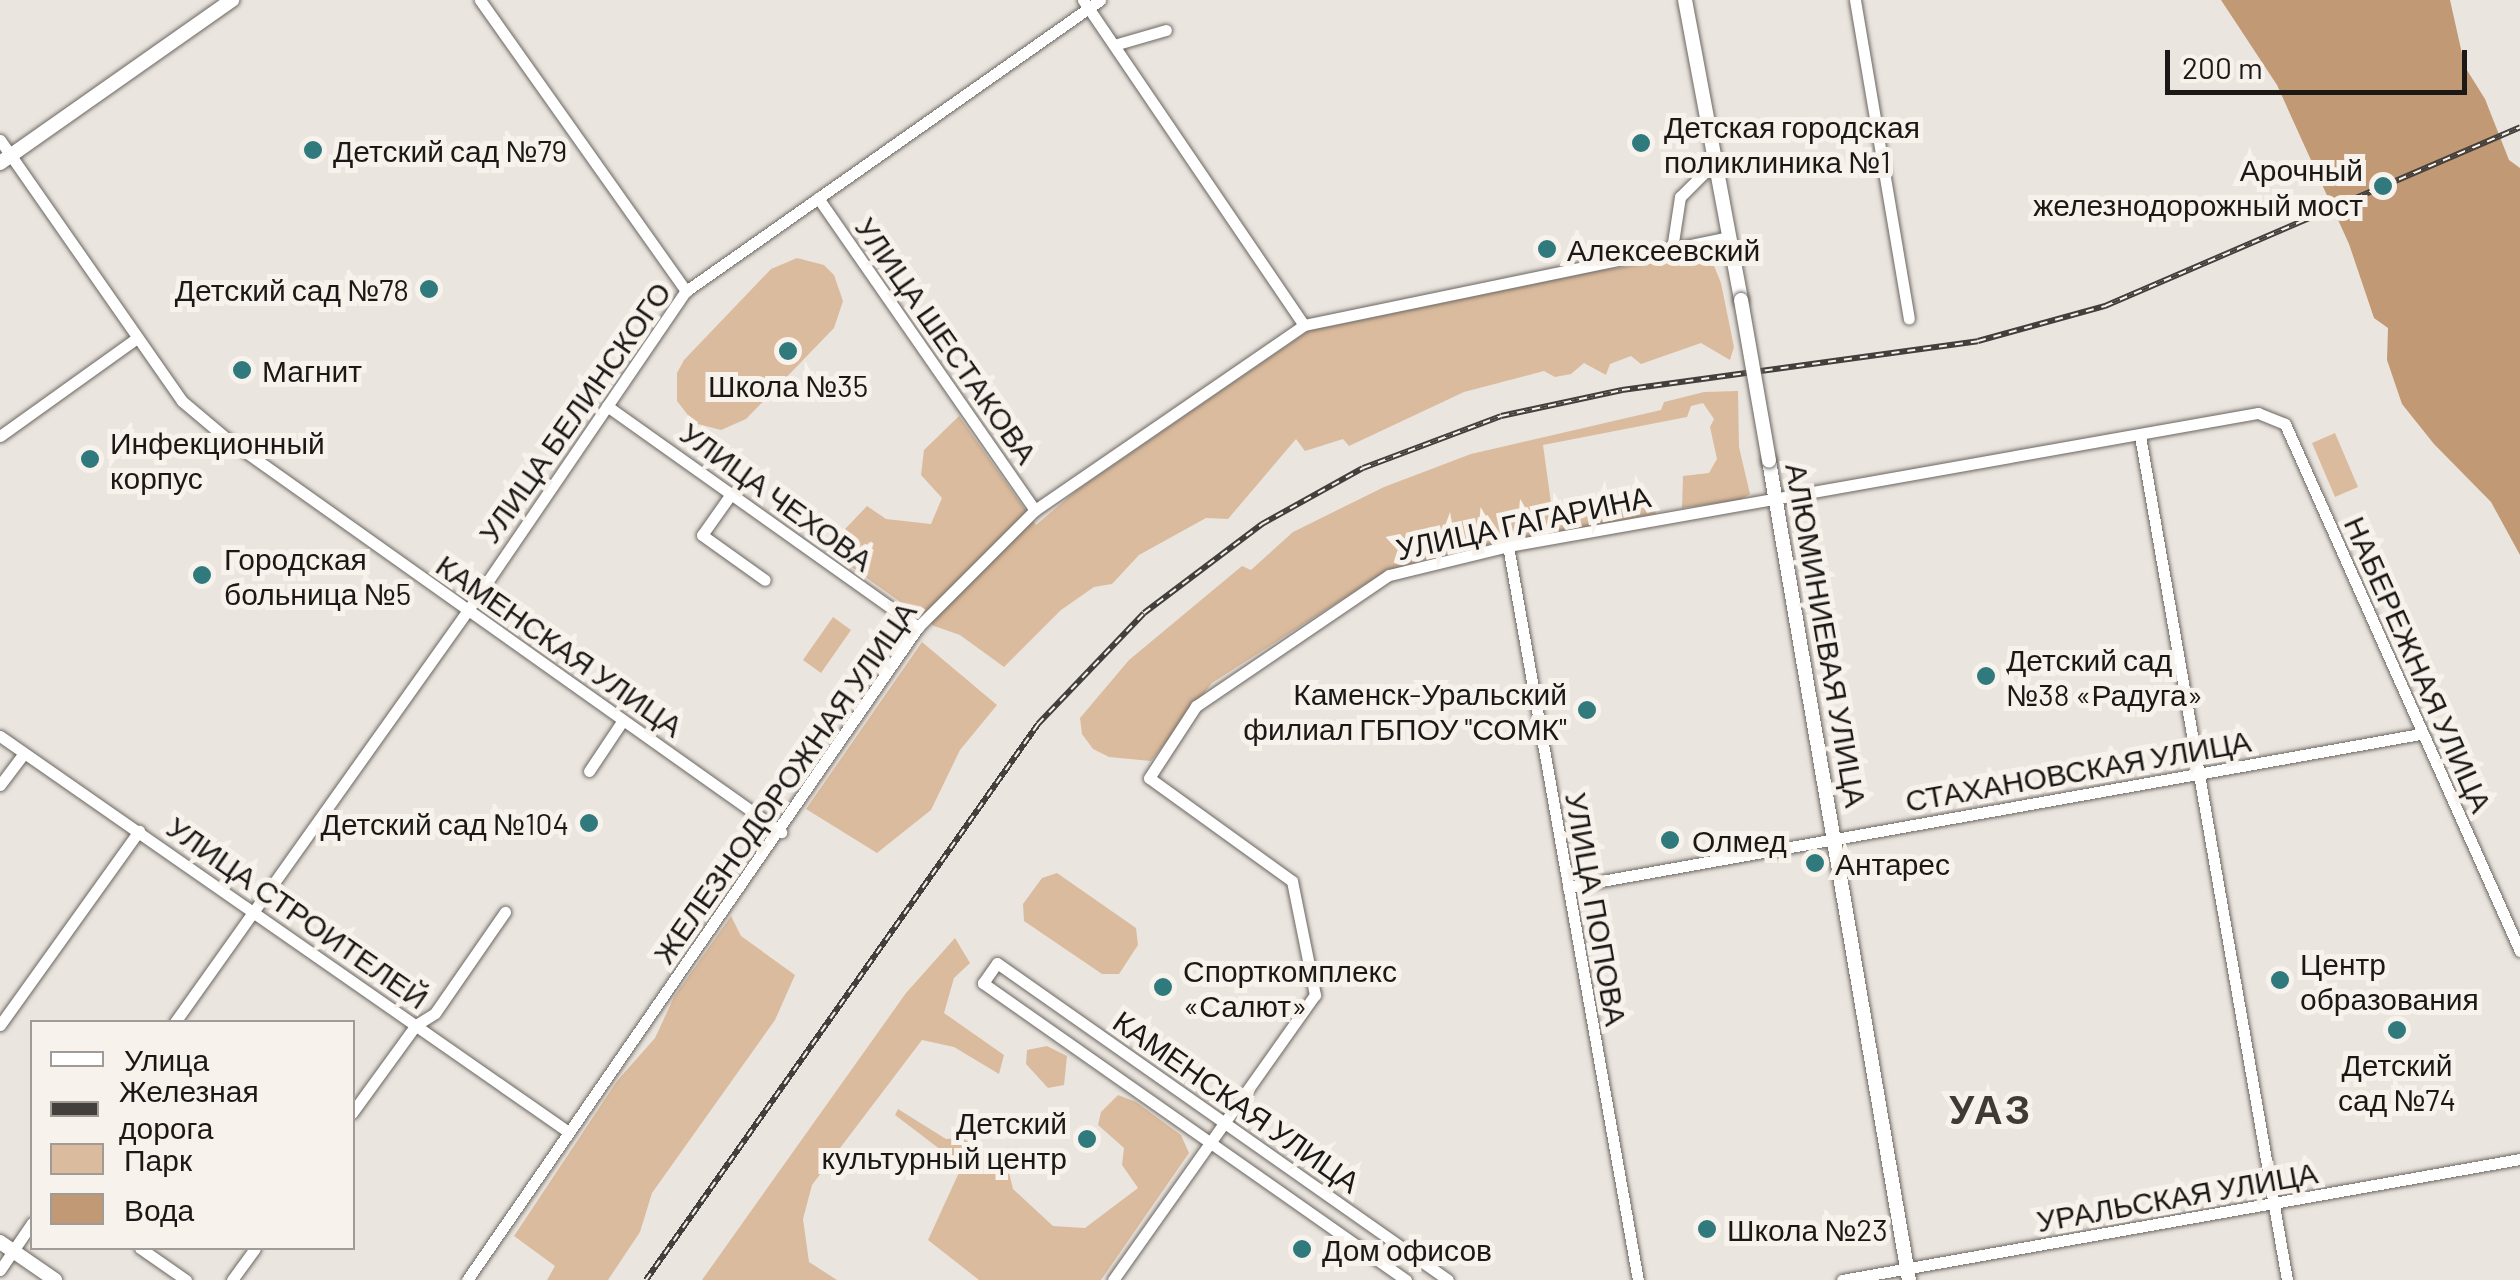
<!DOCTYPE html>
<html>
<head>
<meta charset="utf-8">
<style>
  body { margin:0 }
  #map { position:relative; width:2520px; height:1280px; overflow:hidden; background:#ebe5df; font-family:Barlow,sans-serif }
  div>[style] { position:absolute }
  .green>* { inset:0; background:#dbbb9d }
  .water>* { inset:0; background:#c19974 }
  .roads { filter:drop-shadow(0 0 2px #6b6661) drop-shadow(0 0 2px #6b6661) }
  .minor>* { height:11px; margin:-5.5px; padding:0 5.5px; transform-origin:5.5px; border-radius:5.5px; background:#fff }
  .major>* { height:14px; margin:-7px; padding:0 7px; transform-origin:7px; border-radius:7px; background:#fff }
  .rail>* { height:6px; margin-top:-3px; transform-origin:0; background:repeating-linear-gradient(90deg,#f8f2ec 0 8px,#423f3c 0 16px); box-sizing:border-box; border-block:2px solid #423f3c }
  .bridges { filter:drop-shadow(0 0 2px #6b6661) drop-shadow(0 0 2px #6b6661) }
  .major-bridge>* { height:14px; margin:-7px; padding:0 7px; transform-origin:7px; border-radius:7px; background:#fff }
  .dots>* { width:28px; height:28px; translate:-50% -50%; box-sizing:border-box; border:5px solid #f8f2ec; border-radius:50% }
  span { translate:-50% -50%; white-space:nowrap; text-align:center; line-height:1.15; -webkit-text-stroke:10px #f8f2ec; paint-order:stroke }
  .poi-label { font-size:30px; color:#1b1816 }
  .left { translate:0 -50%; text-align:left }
  .right { translate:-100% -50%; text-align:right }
  .street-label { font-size:30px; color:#1b1816 }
  .district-label { font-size:40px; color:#3f3a36; font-weight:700; letter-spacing:2.5px }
  .legend { position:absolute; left:30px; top:1020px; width:325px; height:230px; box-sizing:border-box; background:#f8f2ec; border:2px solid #a09b96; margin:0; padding:12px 18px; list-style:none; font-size:30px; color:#1b1816 }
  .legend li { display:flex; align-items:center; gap:20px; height:50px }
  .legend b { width:50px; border:2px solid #a09b96 }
  .scale { position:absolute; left:2165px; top:50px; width:302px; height:45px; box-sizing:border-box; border:5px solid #1b1816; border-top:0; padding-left:12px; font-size:30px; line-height:35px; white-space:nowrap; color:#1b1816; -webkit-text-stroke:8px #f8f2ec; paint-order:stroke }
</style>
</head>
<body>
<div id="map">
  <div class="green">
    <i style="clip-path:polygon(1710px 256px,1721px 283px,1734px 347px,1730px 360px,1701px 343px,1641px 364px,1631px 356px,1610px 364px,1606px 375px,1584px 363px,1571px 374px,1555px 377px,1544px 371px,1464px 392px,1349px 446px,1343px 439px,1305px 451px,1296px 439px,1228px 519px,1206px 518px,1139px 555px,1112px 584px,1094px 587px,1061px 610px,1004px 667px,960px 635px,934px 626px,826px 549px,867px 506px,886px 519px,931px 524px,942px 498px,921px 475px,924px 450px,959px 416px,1036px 525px,1077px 490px,1308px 331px,1601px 270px)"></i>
    <i style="clip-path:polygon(797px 258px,824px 265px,834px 275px,843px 301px,834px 328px,746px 419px,721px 430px,694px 423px,677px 401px,677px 373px,684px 360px,771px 269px)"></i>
    <i style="clip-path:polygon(1738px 391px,1739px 447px,1750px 494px,1740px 500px,1682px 508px,1683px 476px,1709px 473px,1717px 459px,1710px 427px,1714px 419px,1703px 403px,1691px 406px,1687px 417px,1543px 445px,1553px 517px,1653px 504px,1656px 514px,1452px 551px,1383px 573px,1212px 683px,1151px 761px,1109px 757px,1093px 749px,1082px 734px,1080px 718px,1129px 660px,1242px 566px,1251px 570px,1293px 532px,1384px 487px,1471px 454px,1661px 410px,1664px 402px,1704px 392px)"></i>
    <i style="clip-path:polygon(2335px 433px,2358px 487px,2335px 497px,2312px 443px)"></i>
    <i style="clip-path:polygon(833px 617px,851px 630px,821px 673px,803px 660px)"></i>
    <i style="clip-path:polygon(922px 642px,997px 705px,960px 750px,931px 810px,877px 853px,806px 809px)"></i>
    <i style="clip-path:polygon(1057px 873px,1136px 928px,1138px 945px,1119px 974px,1102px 974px,1024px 921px,1023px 904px,1042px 878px)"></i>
    <i style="clip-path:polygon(731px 916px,741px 936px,795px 975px,775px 1020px,652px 1193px,640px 1232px,608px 1280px,547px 1280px,555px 1266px,514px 1236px,617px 1081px,655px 1038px,674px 997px)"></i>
    <i style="clip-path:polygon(955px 938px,970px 963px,954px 978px,944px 1013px,1004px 1055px,999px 1074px,954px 1047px,922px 1040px,812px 1185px,803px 1219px,809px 1262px,837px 1280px,702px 1280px,906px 993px)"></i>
    <i style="clip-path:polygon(1047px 1046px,1067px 1056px,1064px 1085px,1048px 1088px,1026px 1064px,1027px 1050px)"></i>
    <i style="clip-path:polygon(1118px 1095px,1136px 1102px,1181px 1135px,1189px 1153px,1101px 1280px,979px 1280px,928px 1240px,962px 1166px,895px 1115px,898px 1109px,946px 1139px,962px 1138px,1007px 1164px,1013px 1189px,1053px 1226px,1085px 1228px,1138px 1188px,1122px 1165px,1124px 1148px,1098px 1125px,1101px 1112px)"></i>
  </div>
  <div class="water">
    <i style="clip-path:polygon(2221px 0,2450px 0,2465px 67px,2485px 99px,2509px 160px,2520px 168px,2520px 555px,2491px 502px,2434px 444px,2402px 404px,2387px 360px,2388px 328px,2374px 318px,2349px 244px,2277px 85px)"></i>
  </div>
  <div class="roads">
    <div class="minor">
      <i style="left:480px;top:0;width:357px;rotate:54.7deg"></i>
      <i style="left:1083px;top:0;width:393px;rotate:55.8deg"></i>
      <i style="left:1855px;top:0;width:323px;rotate:80.4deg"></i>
      <i style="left:1114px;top:45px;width:54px;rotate:-16.1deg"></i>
      <i style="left:0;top:140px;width:318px;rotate:55.1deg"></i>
      <i style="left:182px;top:401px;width:57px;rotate:40.1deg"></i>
      <i style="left:226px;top:438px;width:681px;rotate:35.37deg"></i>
      <i style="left:818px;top:198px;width:380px;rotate:55.2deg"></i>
      <i style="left:1672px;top:249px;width:53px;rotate:-81.3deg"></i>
      <i style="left:1680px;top:197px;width:49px;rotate:-45deg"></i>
      <i style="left:607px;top:406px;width:382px;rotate:35.4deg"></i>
      <i style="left:0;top:436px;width:168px;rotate:-35.6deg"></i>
      <i style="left:2140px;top:436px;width:857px;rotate:80.12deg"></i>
      <i style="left:731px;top:494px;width:50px;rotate:125.3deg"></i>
      <i style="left:702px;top:535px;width:77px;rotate:35.5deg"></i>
      <i style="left:1508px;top:546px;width:745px;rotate:79.96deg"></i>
      <i style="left:0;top:736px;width:691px;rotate:34.86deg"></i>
      <i style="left:589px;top:771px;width:61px;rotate:-56.3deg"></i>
      <i style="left:0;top:785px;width:39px;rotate:-53deg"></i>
      <i style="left:1568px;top:887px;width:866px;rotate:-10.18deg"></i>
      <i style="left:175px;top:1022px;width:506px;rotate:-54.58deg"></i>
      <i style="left:468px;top:610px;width:386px;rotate:-55.7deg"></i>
      <i style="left:686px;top:291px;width:506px;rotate:-35.1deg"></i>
      <i style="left:0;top:1025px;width:239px;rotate:-54.4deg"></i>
      <i style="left:352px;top:1113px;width:109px;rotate:-54deg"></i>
      <i style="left:416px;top:1025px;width:22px;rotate:-32deg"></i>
      <i style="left:435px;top:1013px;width:123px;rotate:-55.3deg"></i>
      <i style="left:140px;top:1248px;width:56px;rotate:34.8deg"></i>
      <i style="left:0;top:1270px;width:57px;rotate:-55.8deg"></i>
      <i style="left:232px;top:1280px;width:39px;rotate:-54deg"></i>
      <i style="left:467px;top:1280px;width:794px;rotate:-55.37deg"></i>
      <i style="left:918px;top:627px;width:165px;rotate:-45deg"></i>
      <i style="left:1035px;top:510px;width:326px;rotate:-34.5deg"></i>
      <i style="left:1304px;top:325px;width:434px;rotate:-11.7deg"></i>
      <i style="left:1113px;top:1280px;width:349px;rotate:-54.7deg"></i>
      <i style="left:1315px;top:995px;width:116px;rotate:-101.4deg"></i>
      <i style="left:1292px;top:881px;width:176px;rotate:-144.2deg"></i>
      <i style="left:1149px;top:778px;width:86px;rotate:-56.9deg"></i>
      <i style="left:1196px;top:706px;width:233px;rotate:-34.2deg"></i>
      <i style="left:1389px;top:575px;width:122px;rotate:-13.7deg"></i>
      <i style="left:1508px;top:546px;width:762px;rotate:-10.06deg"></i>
      <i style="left:2258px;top:413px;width:29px;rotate:22deg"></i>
      <i style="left:2285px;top:424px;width:577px;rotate:65.97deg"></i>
      <i style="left:1406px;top:1280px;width:517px;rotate:-144.93deg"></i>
      <i style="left:983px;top:983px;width:24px;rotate:-55deg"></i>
      <i style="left:997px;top:963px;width:551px;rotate:35.1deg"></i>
      <i style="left:1842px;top:1280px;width:689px;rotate:-10.12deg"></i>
    </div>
    <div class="major">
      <i style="left:1685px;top:0;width:305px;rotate:79.4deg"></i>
      <i style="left:0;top:163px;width:284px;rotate:-35.1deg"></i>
      <i style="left:1769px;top:461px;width:831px;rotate:80.3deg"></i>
      <i style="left:0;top:1242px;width:67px;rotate:34.6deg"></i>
    </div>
  </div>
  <div class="rail">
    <i style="left:646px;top:1280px;width:680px;rotate:-54.81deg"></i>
    <i style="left:1038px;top:724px;width:153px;rotate:-46.3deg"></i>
    <i style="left:1144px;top:613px;width:148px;rotate:-37deg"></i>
    <i style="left:1262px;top:524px;width:115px;rotate:-29deg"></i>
    <i style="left:1363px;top:468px;width:147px;rotate:-20.6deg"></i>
    <i style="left:1501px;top:416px;width:124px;rotate:-12.1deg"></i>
    <i style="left:1622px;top:390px;width:359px;rotate:-7.8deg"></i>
    <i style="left:1978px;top:341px;width:132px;rotate:-15.4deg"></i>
    <i style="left:2105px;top:306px;width:452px;rotate:-23.3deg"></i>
  </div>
  <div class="bridges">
    <div class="major-bridge">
      <i style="left:1741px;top:300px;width:163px;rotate:80.1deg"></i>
    </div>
  </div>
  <div class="dots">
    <i style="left:1641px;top:143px;background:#307a7d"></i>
    <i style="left:313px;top:150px;background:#307a7d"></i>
    <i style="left:2383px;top:186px;background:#307a7d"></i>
    <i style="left:1547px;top:249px;background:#307a7d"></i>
    <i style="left:429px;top:289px;background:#307a7d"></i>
    <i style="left:788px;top:351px;background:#307a7d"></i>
    <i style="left:242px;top:370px;background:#307a7d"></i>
    <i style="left:90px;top:459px;background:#307a7d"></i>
    <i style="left:202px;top:575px;background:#307a7d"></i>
    <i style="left:1986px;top:676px;background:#307a7d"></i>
    <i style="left:1587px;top:710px;background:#307a7d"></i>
    <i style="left:589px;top:823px;background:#307a7d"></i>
    <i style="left:1670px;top:840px;background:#307a7d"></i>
    <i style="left:1815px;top:863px;background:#307a7d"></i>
    <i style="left:2280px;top:980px;background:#307a7d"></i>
    <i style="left:1163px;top:987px;background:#307a7d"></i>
    <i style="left:2397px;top:1030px;background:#307a7d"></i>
    <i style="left:1087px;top:1139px;background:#307a7d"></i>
    <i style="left:1707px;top:1229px;background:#307a7d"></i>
    <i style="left:1302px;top:1249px;background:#307a7d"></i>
  </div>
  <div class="poi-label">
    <span class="left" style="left:1664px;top:143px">Детская городская<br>поликлиника №1</span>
    <span class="left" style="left:333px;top:150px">Детский сад №79</span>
    <span class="right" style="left:2363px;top:186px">Арочный<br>железнодорожный мост</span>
    <span class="left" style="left:1567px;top:249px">Алексеевский</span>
    <span class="right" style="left:409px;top:289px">Детский сад №78</span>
    <span class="left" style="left:262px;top:370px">Магнит</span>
    <span style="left:788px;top:385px">Школа №35</span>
    <span class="left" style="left:110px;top:459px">Инфекционный<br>корпус</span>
    <span class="left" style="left:224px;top:575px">Городская<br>больница №5</span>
    <span class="left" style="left:2006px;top:676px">Детский сад<br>№38 «Радуга»</span>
    <span class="right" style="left:1567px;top:710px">Каменск-Уральский<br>филиал ГБПОУ "СОМК"</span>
    <span class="right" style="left:569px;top:823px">Детский сад №104</span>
    <span class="left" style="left:1692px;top:840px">Олмед</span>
    <span class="left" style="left:1835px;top:863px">Антарес</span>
    <span class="left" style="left:2300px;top:980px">Центр<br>образования</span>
    <span class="left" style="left:1183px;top:987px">Спорткомплекс<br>«Салют»</span>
    <span style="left:2397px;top:1081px">Детский<br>сад №74</span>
    <span class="right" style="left:1067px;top:1139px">Детский<br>культурный центр</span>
    <span class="left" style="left:1727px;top:1229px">Школа №23</span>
    <span class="left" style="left:1322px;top:1249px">Дом офисов</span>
  </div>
  <div class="street-label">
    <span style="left:947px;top:340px;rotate:55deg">УЛИЦА ШЕСТАКОВА</span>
    <span style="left:574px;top:412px;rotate:-55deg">УЛИЦА БЕЛИНСКОГО</span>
    <span style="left:777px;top:496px;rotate:36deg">УЛИЦА ЧЕХОВА</span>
    <span style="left:1523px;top:522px;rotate:-12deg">УЛИЦА ГАГАРИНА</span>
    <span style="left:1827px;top:635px;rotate:80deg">АЛЮМИНИЕВАЯ УЛИЦА</span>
    <span style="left:560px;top:645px;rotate:35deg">КАМЕНСКАЯ УЛИЦА</span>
    <span style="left:2419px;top:664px;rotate:66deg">НАБЕРЕЖНАЯ УЛИЦА</span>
    <span style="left:2078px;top:770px;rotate:-10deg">СТАХАНОВСКАЯ УЛИЦА</span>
    <span style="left:784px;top:782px;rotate:-55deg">ЖЕЛЕЗНОДОРОЖНАЯ УЛИЦА</span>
    <span style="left:1597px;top:909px;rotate:80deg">УЛИЦА ПОПОВА</span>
    <span style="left:298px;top:912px;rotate:35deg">УЛИЦА СТРОИТЕЛЕЙ</span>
    <span style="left:1237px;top:1101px;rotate:35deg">КАМЕНСКАЯ УЛИЦА</span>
    <span style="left:2177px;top:1196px;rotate:-10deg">УРАЛЬСКАЯ УЛИЦА</span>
  </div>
  <div class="district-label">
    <span style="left:1991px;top:1108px">УАЗ</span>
  </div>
  <ul class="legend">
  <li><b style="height:12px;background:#fff"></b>Улица</li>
  <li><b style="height:12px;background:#423f3c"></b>Железная дорога</li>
  <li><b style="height:28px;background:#dbbb9d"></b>Парк</li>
  <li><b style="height:28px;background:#c19974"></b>Вода</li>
  </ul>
  <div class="scale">200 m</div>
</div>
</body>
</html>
